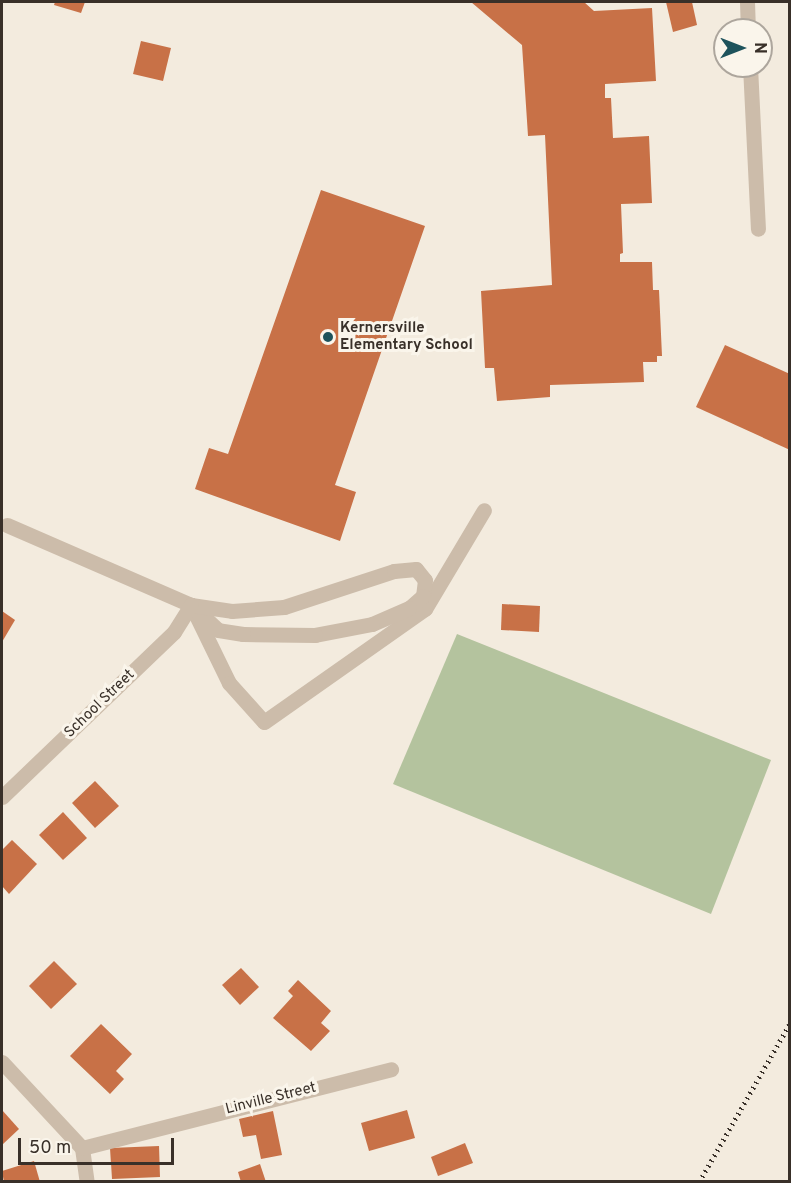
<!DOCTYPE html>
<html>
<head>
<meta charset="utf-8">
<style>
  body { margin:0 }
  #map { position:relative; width:791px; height:1183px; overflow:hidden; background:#f3ebde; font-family:Overpass,sans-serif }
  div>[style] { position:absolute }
  .green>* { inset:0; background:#b4c39e }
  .building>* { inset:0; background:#c87147 }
  .minor>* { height:15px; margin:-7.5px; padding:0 7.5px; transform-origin:7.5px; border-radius:7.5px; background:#ccbcaa }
  .rail>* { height:4.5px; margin-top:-2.25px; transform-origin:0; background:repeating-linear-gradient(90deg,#393029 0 1.5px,transparent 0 6px) }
  .dots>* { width:16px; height:16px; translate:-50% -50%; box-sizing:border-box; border:3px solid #faf5eb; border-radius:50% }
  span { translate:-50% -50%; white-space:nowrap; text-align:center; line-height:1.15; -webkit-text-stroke:6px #faf5eb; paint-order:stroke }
  .poi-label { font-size:15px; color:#393029; font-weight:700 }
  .left { translate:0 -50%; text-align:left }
  .street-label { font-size:15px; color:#393029 }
  .frame { position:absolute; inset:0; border:3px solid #393029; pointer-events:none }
  .north { position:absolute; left:713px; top:18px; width:60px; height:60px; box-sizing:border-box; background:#faf5eb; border:2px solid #ada69d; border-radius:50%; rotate:90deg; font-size:16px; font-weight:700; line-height:24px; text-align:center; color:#393029 }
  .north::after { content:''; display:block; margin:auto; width:21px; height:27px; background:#1e535c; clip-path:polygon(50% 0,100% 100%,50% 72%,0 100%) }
  .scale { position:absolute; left:18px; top:1138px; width:156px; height:27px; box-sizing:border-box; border:3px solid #393029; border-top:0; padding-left:8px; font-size:18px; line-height:21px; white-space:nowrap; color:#393029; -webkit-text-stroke:4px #faf5eb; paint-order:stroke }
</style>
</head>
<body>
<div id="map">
  <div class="green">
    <i style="clip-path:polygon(457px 634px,771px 760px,711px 914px,393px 784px)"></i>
  </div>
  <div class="building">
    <i style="clip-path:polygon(55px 2px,85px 2px,81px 13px,54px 5px)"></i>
    <i style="clip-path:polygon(471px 2px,584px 2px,594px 11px,652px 8px,656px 81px,605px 84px,605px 98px,611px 98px,613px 138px,649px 136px,652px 203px,621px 204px,623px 253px,620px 254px,620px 262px,652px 262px,653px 290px,659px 290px,662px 356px,657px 356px,657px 362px,643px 362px,644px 382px,550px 385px,550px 397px,497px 401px,494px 368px,485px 368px,481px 291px,552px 285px,545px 135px,528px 136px,522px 45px)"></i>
    <i style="clip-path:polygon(666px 2px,692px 2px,697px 25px,673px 32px)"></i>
    <i style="clip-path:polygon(141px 41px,171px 48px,163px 81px,133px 74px)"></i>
    <i style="clip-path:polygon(321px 190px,425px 226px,335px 485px,356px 492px,340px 541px,195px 489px,209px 448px,228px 454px)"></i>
    <i style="clip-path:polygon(725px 345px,790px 374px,790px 450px,696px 407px)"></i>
    <i style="clip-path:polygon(502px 604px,540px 606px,539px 632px,501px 630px)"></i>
    <i style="clip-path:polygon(2px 611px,15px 620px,2px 642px)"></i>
    <i style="clip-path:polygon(95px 781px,119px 806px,95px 828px,72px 803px)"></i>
    <i style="clip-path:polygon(63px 812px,87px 838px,63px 860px,39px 835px)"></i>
    <i style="clip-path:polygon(12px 840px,37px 864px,9px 894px,2px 886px,2px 850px)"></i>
    <i style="clip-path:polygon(54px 961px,77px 984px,51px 1009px,29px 986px)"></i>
    <i style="clip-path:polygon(241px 968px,259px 987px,240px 1005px,222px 985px)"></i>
    <i style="clip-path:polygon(298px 980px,331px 1011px,321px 1023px,330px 1031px,311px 1051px,273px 1018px,293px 996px,288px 991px)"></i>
    <i style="clip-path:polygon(101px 1024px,132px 1054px,116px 1071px,124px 1079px,110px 1094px,70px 1056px)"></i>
    <i style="clip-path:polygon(2px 1110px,19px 1129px,2px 1145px)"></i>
    <i style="clip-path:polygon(407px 1110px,415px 1138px,369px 1151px,361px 1123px)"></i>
    <i style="clip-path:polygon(273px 1111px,282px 1155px,261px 1159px,256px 1135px,243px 1137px,239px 1119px)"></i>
    <i style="clip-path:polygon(465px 1143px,473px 1163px,438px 1176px,431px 1157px)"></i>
    <i style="clip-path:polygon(159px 1146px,160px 1177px,112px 1179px,110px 1148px)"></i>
    <i style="clip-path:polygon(34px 1161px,40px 1182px,4px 1182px,2px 1171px)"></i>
    <i style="clip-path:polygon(260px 1164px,266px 1182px,241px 1182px,238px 1172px)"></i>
  </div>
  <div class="minor">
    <i style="left:747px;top:2px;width:28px;rotate:88deg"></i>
    <i style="left:750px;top:66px;width:163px;rotate:87.2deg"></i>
    <i style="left:7px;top:525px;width:201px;rotate:23.5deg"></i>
    <i style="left:191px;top:605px;width:87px;rotate:64deg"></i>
    <i style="left:229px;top:683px;width:52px;rotate:48.1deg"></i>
    <i style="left:264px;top:722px;width:197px;rotate:-35.1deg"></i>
    <i style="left:425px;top:609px;width:115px;rotate:-59.2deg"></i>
    <i style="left:416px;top:569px;width:14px;rotate:51deg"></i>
    <i style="left:425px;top:580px;width:16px;rotate:97deg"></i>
    <i style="left:423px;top:596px;width:18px;rotate:139deg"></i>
    <i style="left:409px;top:608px;width:40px;rotate:156.6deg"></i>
    <i style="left:372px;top:624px;width:58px;rotate:169.1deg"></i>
    <i style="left:315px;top:635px;width:72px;rotate:-179.2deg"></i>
    <i style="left:243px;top:634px;width:25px;rotate:-171deg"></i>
    <i style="left:218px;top:630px;width:37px;rotate:-137deg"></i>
    <i style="left:191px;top:605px;width:41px;rotate:8.3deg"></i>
    <i style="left:232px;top:611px;width:52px;rotate:-4.4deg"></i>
    <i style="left:284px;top:607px;width:116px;rotate:-18.1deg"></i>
    <i style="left:394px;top:571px;width:22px;rotate:-5deg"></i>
    <i style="left:2px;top:797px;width:238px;rotate:-43.8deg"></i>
    <i style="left:174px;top:632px;width:32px;rotate:-58deg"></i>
    <i style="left:2px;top:1062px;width:117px;rotate:47.1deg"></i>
    <i style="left:82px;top:1148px;width:34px;rotate:82deg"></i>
    <i style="left:82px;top:1148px;width:319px;rotate:-14.3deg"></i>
  </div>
  <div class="rail">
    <i style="left:699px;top:1182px;width:183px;rotate:-60.2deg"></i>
  </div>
  <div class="dots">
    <i style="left:328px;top:337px;background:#1e535c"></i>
  </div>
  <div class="poi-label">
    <span class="left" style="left:340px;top:337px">Kernersville<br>Elementary School</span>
  </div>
  <div class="street-label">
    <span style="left:100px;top:704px;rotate:-44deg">School Street</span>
    <span style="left:271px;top:1099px;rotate:-14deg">Linville Street</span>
  </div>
  <div class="frame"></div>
  <div class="north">N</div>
  <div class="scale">50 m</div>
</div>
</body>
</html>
